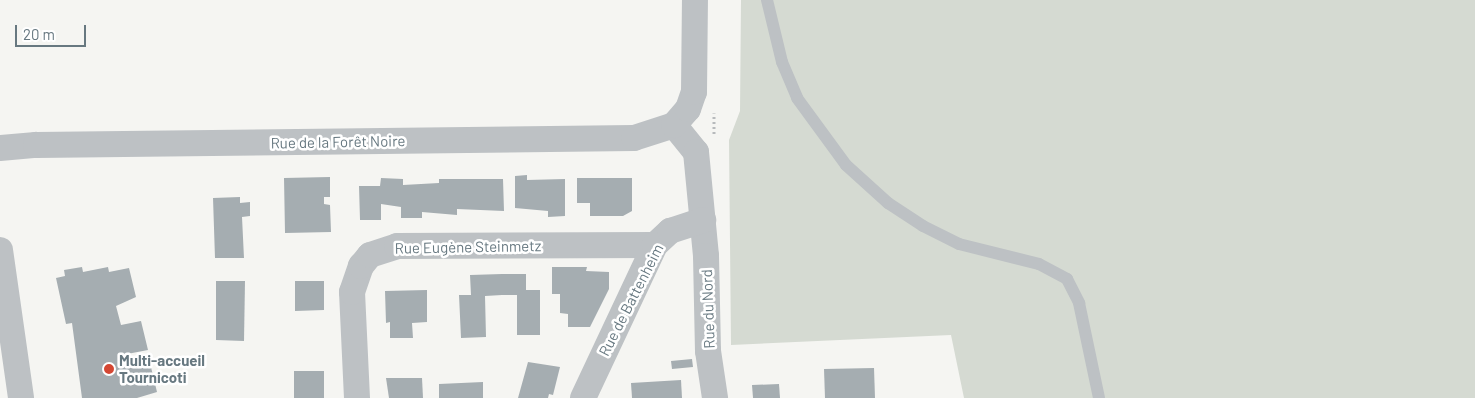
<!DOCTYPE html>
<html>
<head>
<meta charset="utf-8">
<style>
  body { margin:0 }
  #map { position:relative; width:1475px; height:398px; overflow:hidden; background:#f5f5f2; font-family:Barlow,sans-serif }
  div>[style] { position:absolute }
  .green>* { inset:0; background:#d5dad2 }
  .building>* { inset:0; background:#a5adb1 }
  .path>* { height:3px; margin-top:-1.5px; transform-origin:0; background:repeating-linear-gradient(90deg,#b7babc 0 2.5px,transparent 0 5px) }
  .service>* { height:12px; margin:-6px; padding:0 6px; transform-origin:6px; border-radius:6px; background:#bdc1c4 }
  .minor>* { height:26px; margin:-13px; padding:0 13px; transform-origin:13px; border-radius:13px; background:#bdc1c4 }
  .dots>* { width:14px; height:14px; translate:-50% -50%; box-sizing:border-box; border:2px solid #fff; border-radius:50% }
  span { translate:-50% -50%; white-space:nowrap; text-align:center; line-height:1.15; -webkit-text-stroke:5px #fff; paint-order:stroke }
  .street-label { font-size:15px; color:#677880 }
  .poi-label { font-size:15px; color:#677880; font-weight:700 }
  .left { translate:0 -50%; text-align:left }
  .scale { position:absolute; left:15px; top:25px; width:71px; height:22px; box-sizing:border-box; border:2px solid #677880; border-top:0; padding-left:6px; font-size:15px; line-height:18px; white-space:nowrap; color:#677880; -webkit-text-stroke:4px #fff; paint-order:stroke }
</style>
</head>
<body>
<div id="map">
  <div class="green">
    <i style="clip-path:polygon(741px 0,1475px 0,1475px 398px,964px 398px,951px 335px,731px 345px,729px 140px,740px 111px)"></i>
  </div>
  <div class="building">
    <i style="clip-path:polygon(527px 175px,527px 180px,565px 179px,565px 216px,548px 217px,548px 211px,515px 208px,515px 176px)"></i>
    <i style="clip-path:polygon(330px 177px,330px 197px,324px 197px,324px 204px,330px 205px,331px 232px,285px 233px,284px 178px)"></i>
    <i style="clip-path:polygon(381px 178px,403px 179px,403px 185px,439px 183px,439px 179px,503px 179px,504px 211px,457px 209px,457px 215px,422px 212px,422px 218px,401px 218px,401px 207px,381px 204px,381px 220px,360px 220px,359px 186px,380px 186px)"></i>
    <i style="clip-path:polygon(577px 178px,632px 178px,632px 211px,623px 216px,590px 216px,590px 203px,577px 203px)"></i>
    <i style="clip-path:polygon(240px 197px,240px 203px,250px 202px,250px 216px,242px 217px,244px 258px,215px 258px,213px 198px)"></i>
    <i style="clip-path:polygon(82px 267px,83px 272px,108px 267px,109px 272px,129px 268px,136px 297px,116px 306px,121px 325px,141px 321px,148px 350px,127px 354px,130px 367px,150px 363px,157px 392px,137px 398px,82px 398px,72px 323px,66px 324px,56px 278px,65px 276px,64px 270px)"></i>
    <i style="clip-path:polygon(552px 267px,587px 267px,586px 271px,609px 272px,609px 289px,590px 327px,568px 327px,568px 314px,560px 313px,560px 294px,552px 294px)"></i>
    <i style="clip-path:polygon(502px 274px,526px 274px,526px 290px,540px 290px,540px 335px,517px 335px,517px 295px,502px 295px,485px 296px,486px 337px,461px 338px,459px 295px,471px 295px,470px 275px)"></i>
    <i style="clip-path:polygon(216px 281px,245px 281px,244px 341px,216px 340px)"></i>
    <i style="clip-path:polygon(295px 281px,324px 281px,324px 310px,295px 311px)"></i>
    <i style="clip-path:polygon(427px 290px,427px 322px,412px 323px,413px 338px,390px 338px,390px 322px,386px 323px,385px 291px)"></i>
    <i style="clip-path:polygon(692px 359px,693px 367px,672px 369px,671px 361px)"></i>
    <i style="clip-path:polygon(528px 362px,560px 367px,553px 395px,549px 394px,548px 398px,518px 398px)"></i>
    <i style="clip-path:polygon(874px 368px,875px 398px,825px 398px,824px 369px)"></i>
    <i style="clip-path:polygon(294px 371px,324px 371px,324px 398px,294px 398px)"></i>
    <i style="clip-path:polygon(386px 378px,422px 378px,423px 398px,389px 398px)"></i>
    <i style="clip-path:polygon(681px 380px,682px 398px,632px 398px,631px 383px)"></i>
    <i style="clip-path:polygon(483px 382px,483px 398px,439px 398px,439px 384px)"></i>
    <i style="clip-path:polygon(779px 384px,780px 398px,753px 398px,752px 385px)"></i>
  </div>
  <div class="path">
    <i style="left:714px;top:134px;width:21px;rotate:-90deg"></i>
  </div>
  <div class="service">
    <i style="left:767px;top:0;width:64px;rotate:76.4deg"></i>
    <i style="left:782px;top:62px;width:39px;rotate:67deg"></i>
    <i style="left:797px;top:98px;width:83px;rotate:53.8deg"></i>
    <i style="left:846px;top:165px;width:57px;rotate:42.1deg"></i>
    <i style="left:888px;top:203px;width:42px;rotate:33.3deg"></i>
    <i style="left:923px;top:226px;width:40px;rotate:26.6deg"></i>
    <i style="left:959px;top:244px;width:82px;rotate:14deg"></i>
    <i style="left:1039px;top:264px;width:32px;rotate:28deg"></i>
    <i style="left:1067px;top:279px;width:27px;rotate:63deg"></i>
    <i style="left:1079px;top:303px;width:97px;rotate:78.1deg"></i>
  </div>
  <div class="minor">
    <i style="left:674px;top:125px;width:35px;rotate:51deg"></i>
    <i style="left:696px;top:152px;width:104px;rotate:84.5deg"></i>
    <i style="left:706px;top:256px;width:95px;rotate:88.8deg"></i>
    <i style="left:708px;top:351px;width:48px;rotate:81.5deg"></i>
    <i style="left:0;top:148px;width:36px;rotate:-5deg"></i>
    <i style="left:36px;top:145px;width:598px;rotate:-0.67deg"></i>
    <i style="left:634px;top:138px;width:42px;rotate:-18deg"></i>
    <i style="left:674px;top:125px;width:21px;rotate:-49deg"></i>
    <i style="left:688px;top:109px;width:18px;rotate:-71deg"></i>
    <i style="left:694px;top:92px;width:92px;rotate:-89.4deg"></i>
    <i style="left:0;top:250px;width:149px;rotate:81.9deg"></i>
    <i style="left:357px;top:398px;width:106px;rotate:-92.7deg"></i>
    <i style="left:352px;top:292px;width:28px;rotate:-71deg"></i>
    <i style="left:361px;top:266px;width:14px;rotate:-51deg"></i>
    <i style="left:370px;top:255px;width:28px;rotate:-18deg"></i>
    <i style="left:397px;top:246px;width:258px;rotate:-0.2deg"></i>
    <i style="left:583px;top:398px;width:169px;rotate:-64.8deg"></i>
    <i style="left:655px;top:245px;width:21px;rotate:-43deg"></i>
    <i style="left:670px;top:231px;width:35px;rotate:-18deg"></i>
  </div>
  <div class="dots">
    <i style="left:109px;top:369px;background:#d44733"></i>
  </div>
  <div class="street-label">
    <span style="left:338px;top:142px;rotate:-1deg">Rue de la Forêt Noire</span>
    <span style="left:468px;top:247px;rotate:-1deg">Rue Eugène Steinmetz</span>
    <span style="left:631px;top:300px;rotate:-63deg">Rue de Battenheim</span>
    <span style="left:708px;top:309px;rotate:-92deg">Rue du Nord</span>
  </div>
  <div class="poi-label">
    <span class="left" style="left:119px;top:369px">Multi-accueil<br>Tournicoti</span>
  </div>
  <div class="scale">20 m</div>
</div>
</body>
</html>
